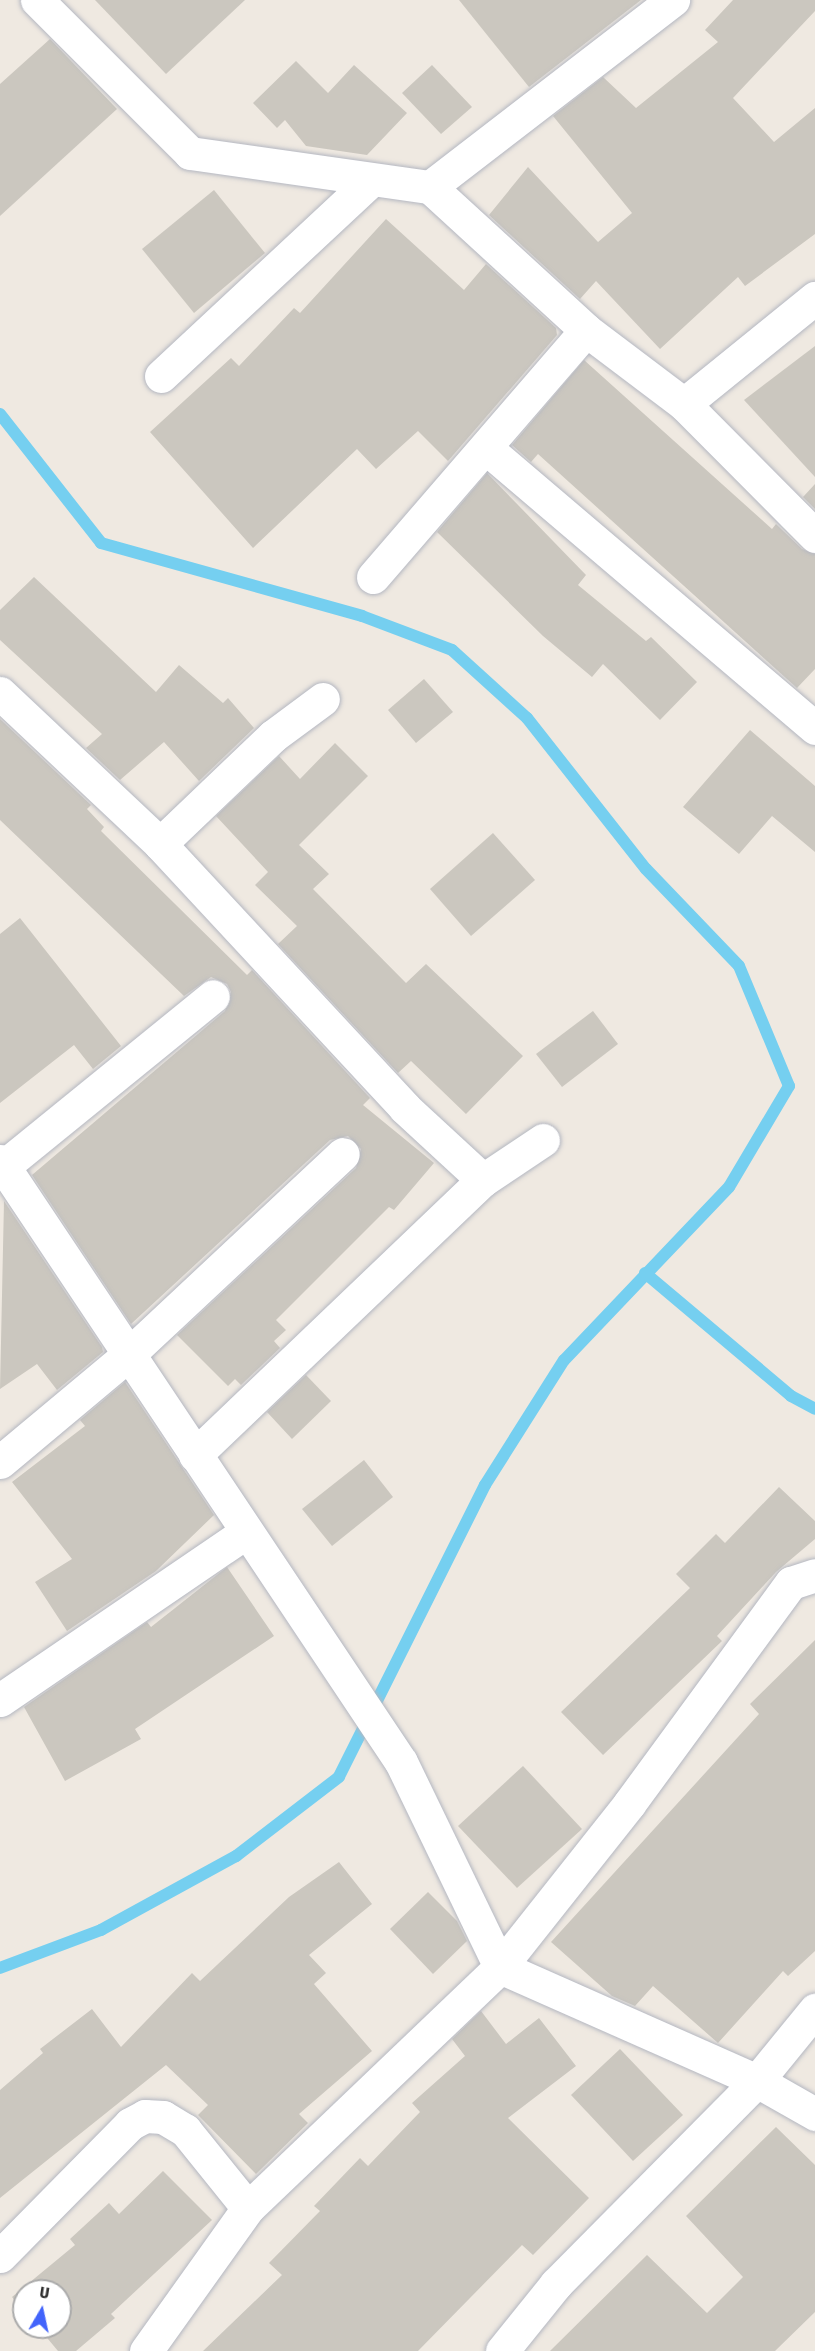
<!DOCTYPE html>
<html>
<head>
<meta charset="utf-8">
<style>
  body { margin:0 }
  #map { position:relative; width:815px; height:2351px; overflow:hidden; background:#efe9e1; font-family:"Fira Sans Condensed",sans-serif }
  div>[style] { position:absolute }
  .stream>* { height:12px; margin:-6px; padding:0 6px; transform-origin:6px; border-radius:6px; background:#75cff0 }
  .building>* { inset:0; background:#cbc7bf }
  .roads { filter:drop-shadow(0 0 2px #b4b7c1) drop-shadow(0 0 2px #b4b7c1) }
  .minor>* { height:33px; margin:-16.5px; padding:0 16.5px; transform-origin:16.5px; border-radius:16.5px; background:#fff }
  span { translate:-50% -50%; white-space:nowrap; text-align:center; line-height:1.15; -webkit-text-stroke:4.5px #fff; paint-order:stroke }
  .north { position:absolute; left:12px; top:2279px; width:60px; height:60px; box-sizing:border-box; background:#fff; border:2px solid #ababab; border-radius:50%; rotate:9deg; font-size:16px; font-weight:700; line-height:24px; text-align:center; color:#2e2e2e }
  .north::after { content:''; display:block; margin:auto; width:21px; height:27px; background:#4264fb; clip-path:polygon(50% 0,100% 100%,50% 72%,0 100%) }
</style>
</head>
<body>
<div id="map">
  <div class="stream">
    <i style="left:0;top:414px;width:164px;rotate:51.9deg"></i>
    <i style="left:101px;top:543px;width:271px;rotate:15.6deg"></i>
    <i style="left:362px;top:616px;width:96px;rotate:20.7deg"></i>
    <i style="left:452px;top:650px;width:101px;rotate:42.2deg"></i>
    <i style="left:527px;top:718px;width:192px;rotate:51.8deg"></i>
    <i style="left:646px;top:869px;width:134px;rotate:46.2deg"></i>
    <i style="left:739px;top:966px;width:130px;rotate:67.4deg"></i>
    <i style="left:789px;top:1086px;width:117px;rotate:120.7deg"></i>
    <i style="left:729px;top:1187px;width:239px;rotate:133.6deg"></i>
    <i style="left:564px;top:1360px;width:148px;rotate:122.3deg"></i>
    <i style="left:485px;top:1485px;width:326px;rotate:116.6deg"></i>
    <i style="left:339px;top:1777px;width:130px;rotate:142.5deg"></i>
    <i style="left:236px;top:1856px;width:154px;rotate:151.3deg"></i>
    <i style="left:101px;top:1930px;width:108px;rotate:159.4deg"></i>
    <i style="left:645px;top:1273px;width:191px;rotate:40.1deg"></i>
    <i style="left:791px;top:1396px;width:27px;rotate:28deg"></i>
  </div>
  <div class="building">
    <i style="clip-path:polygon(95px 0,245px 0,166px 74px)"></i>
    <i style="clip-path:polygon(459px 0,641px 0,529px 87px)"></i>
    <i style="clip-path:polygon(733px 0,815px 0,815px 11px,733px 98px,774px 142px,815px 108px,815px 234px,745px 286px,738px 277px,660px 349px,596px 281px,580px 299px,489px 215px,528px 167px,598px 242px,632px 213px,553px 116px,603px 77px,636px 108px,718px 42px,705px 30px)"></i>
    <i style="clip-path:polygon(50px 39px,117px 109px,0 216px,0 84px)"></i>
    <i style="clip-path:polygon(296px 61px,328px 93px,354px 65px,407px 113px,367px 155px,306px 146px,285px 120px,277px 128px,253px 103px)"></i>
    <i style="clip-path:polygon(432px 65px,472px 107px,441px 134px,402px 93px)"></i>
    <i style="clip-path:polygon(214px 190px,265px 253px,194px 313px,142px 249px)"></i>
    <i style="clip-path:polygon(386px 219px,464px 290px,486px 264px,556px 328px,557px 335px,448px 461px,418px 431px,376px 469px,357px 449px,253px 548px,150px 432px,231px 358px,239px 366px,294px 308px,300px 313px)"></i>
    <i style="clip-path:polygon(815px 346px,815px 477px,744px 400px)"></i>
    <i style="clip-path:polygon(584px 360px,772px 529px,776px 524px,802px 549px,815px 554px,815px 669px,797px 688px,538px 454px,531px 462px,512px 445px)"></i>
    <i style="clip-path:polygon(487px 473px,586px 575px,578px 585px,646px 641px,651px 637px,697px 682px,660px 720px,603px 664px,592px 677px,543px 636px,437px 532px)"></i>
    <i style="clip-path:polygon(815px 484px,815px 509px,803px 497px)"></i>
    <i style="clip-path:polygon(34px 577px,156px 692px,179px 665px,223px 703px,228px 698px,254px 728px,199px 781px,164px 742px,120px 780px,86px 748px,102px 734px,0 640px,0 610px)"></i>
    <i style="clip-path:polygon(424px 679px,453px 712px,416px 743px,388px 710px)"></i>
    <i style="clip-path:polygon(0 719px,91px 805px,87px 809px,104px 827px,101px 831px,247px 975px,252px 970px,370px 1098px,363px 1105px,434px 1163px,394px 1210px,389px 1207px,276px 1320px,286px 1330px,274px 1341px,280px 1348px,241px 1385px,235px 1379px,228px 1386px,177px 1335px,356px 1168px,361px 1149px,348px 1136px,330px 1140px,131px 1324px,32px 1175px,225px 1011px,231px 992px,227px 984px,211px 977px,184px 996px,0 820px)"></i>
    <i style="clip-path:polygon(750px 730px,815px 786px,815px 852px,772px 816px,739px 854px,683px 807px)"></i>
    <i style="clip-path:polygon(335px 743px,368px 776px,299px 845px,329px 874px,313px 889px,406px 983px,426px 964px,523px 1056px,466px 1114px,411px 1061px,398px 1073px,278px 944px,297px 926px,255px 885px,268px 872px,216px 816px,279px 756px,300px 779px)"></i>
    <i style="clip-path:polygon(493px 833px,535px 880px,471px 936px,430px 889px)"></i>
    <i style="clip-path:polygon(20px 918px,121px 1046px,93px 1069px,74px 1045px,0 1103px,0 934px)"></i>
    <i style="clip-path:polygon(593px 1011px,618px 1044px,562px 1087px,536px 1054px)"></i>
    <i style="clip-path:polygon(4px 1201px,102px 1347px,103px 1352px,57px 1390px,37px 1364px,0 1389px)"></i>
    <i style="clip-path:polygon(306px 1375px,331px 1401px,292px 1439px,267px 1412px)"></i>
    <i style="clip-path:polygon(125px 1382px,214px 1515px,156px 1571px,67px 1631px,35px 1582px,72px 1559px,12px 1482px,85px 1426px,80px 1420px)"></i>
    <i style="clip-path:polygon(364px 1460px,393px 1497px,332px 1546px,302px 1509px)"></i>
    <i style="clip-path:polygon(779px 1487px,815px 1521px,815px 1539px,776px 1572px,717px 1636px,722px 1641px,603px 1755px,561px 1712px,690px 1588px,676px 1574px,716px 1534px,725px 1543px)"></i>
    <i style="clip-path:polygon(227px 1567px,274px 1636px,135px 1729px,141px 1739px,65px 1781px,24px 1707px,147px 1622px,151px 1627px)"></i>
    <i style="clip-path:polygon(815px 1640px,815px 1951px,788px 1976px,783px 1971px,718px 2043px,653px 1986px,635px 2006px,612px 1996px,551px 1942px,759px 1714px,750px 1704px)"></i>
    <i style="clip-path:polygon(523px 1766px,582px 1829px,517px 1888px,458px 1826px)"></i>
    <i style="clip-path:polygon(339px 1862px,372px 1904px,309px 1955px,326px 1973px,314px 1984px,372px 2051px,299px 2114px,308px 2123px,256px 2174px,198px 2115px,208px 2105px,166px 2065px,0 2198px,0 2090px,43px 2053px,40px 2049px,92px 2009px,121px 2047px,192px 1973px,200px 1981px,289px 1897px)"></i>
    <i style="clip-path:polygon(428px 1892px,457px 1921px,467px 1941px,433px 1974px,390px 1929px)"></i>
    <i style="clip-path:polygon(481px 2011px,506px 2044px,539px 2018px,576px 2066px,508px 2118px,589px 2198px,533px 2255px,522px 2245px,418px 2351px,203px 2351px,282px 2275px,269px 2263px,320px 2211px,314px 2206px,360px 2158px,368px 2166px,420px 2112px,412px 2103px,465px 2056px,452px 2039px)"></i>
    <i style="clip-path:polygon(620px 2049px,683px 2115px,633px 2161px,571px 2095px)"></i>
    <i style="clip-path:polygon(776px 2127px,815px 2165px,815px 2312px,775px 2351px,550px 2351px,647px 2255px,707px 2313px,743px 2277px,686px 2216px)"></i>
    <i style="clip-path:polygon(163px 2171px,212px 2220px,111px 2314px,115px 2318px,76px 2351px,58px 2351px,38px 2327px,60px 2327px,60px 2291px,24px 2291px,24px 2311px,12px 2297px,75px 2245px,70px 2239px,109px 2203px,119px 2214px)"></i>
  </div>
  <div class="roads">
    <div class="minor">
      <i style="left:37px;top:0;width:216px;rotate:45deg"></i>
      <i style="left:190px;top:153px;width:242px;rotate:8.1deg"></i>
      <i style="left:430px;top:187px;width:212px;rotate:42.5deg"></i>
      <i style="left:586px;top:330px;width:123px;rotate:37.1deg"></i>
      <i style="left:684px;top:404px;width:186px;rotate:45.2deg"></i>
      <i style="left:430px;top:187px;width:307px;rotate:-37.6deg"></i>
      <i style="left:161px;top:376px;width:286px;rotate:-43deg"></i>
      <i style="left:684px;top:404px;width:169px;rotate:-39deg"></i>
      <i style="left:486px;top:448px;width:432px;rotate:40.4deg"></i>
      <i style="left:373px;top:577px;width:326px;rotate:-49.2deg"></i>
      <i style="left:0;top:693px;width:220px;rotate:43.3deg"></i>
      <i style="left:160px;top:844px;width:360px;rotate:47.1deg"></i>
      <i style="left:405px;top:1108px;width:106px;rotate:42.7deg"></i>
      <i style="left:160px;top:844px;width:156px;rotate:-43.7deg"></i>
      <i style="left:273px;top:736px;width:62px;rotate:-36.5deg"></i>
      <i style="left:0;top:1161px;width:722px;rotate:56.29deg"></i>
      <i style="left:401px;top:1762px;width:228px;rotate:64.2deg"></i>
      <i style="left:500px;top:1967px;width:281px;rotate:23.9deg"></i>
      <i style="left:757px;top:2081px;width:67px;rotate:29.6deg"></i>
      <i style="left:4px;top:1166px;width:269px;rotate:-39.1deg"></i>
      <i style="left:195px;top:1455px;width:398px;rotate:-43.7deg"></i>
      <i style="left:483px;top:1180px;width:72px;rotate:-33.7deg"></i>
      <i style="left:0;top:1462px;width:167px;rotate:-39.9deg"></i>
      <i style="left:128px;top:1355px;width:294px;rotate:-43.1deg"></i>
      <i style="left:0;top:1700px;width:298px;rotate:-34.3deg"></i>
      <i style="left:0;top:2256px;width:185px;rotate:-45.4deg"></i>
      <i style="left:130px;top:2124px;width:17px;rotate:-28deg"></i>
      <i style="left:145px;top:2116px;width:18px;rotate:3deg"></i>
      <i style="left:163px;top:2117px;width:26px;rotate:31deg"></i>
      <i style="left:185px;top:2130px;width:100px;rotate:51.1deg"></i>
      <i style="left:146px;top:2351px;width:176px;rotate:-54.5deg"></i>
      <i style="left:248px;top:2208px;width:349px;rotate:-43.7deg"></i>
      <i style="left:500px;top:1967px;width:208px;rotate:-51.6deg"></i>
      <i style="left:629px;top:1804px;width:274px;rotate:-53.8deg"></i>
      <i style="left:791px;top:1583px;width:25px;rotate:-18deg"></i>
      <i style="left:502px;top:2351px;width:86px;rotate:-51.1deg"></i>
      <i style="left:556px;top:2284px;width:286px;rotate:-45.3deg"></i>
      <i style="left:757px;top:2081px;width:92px;rotate:-50.8deg"></i>
    </div>
  </div>
  <div class="north">U</div>
</div>
</body>
</html>
